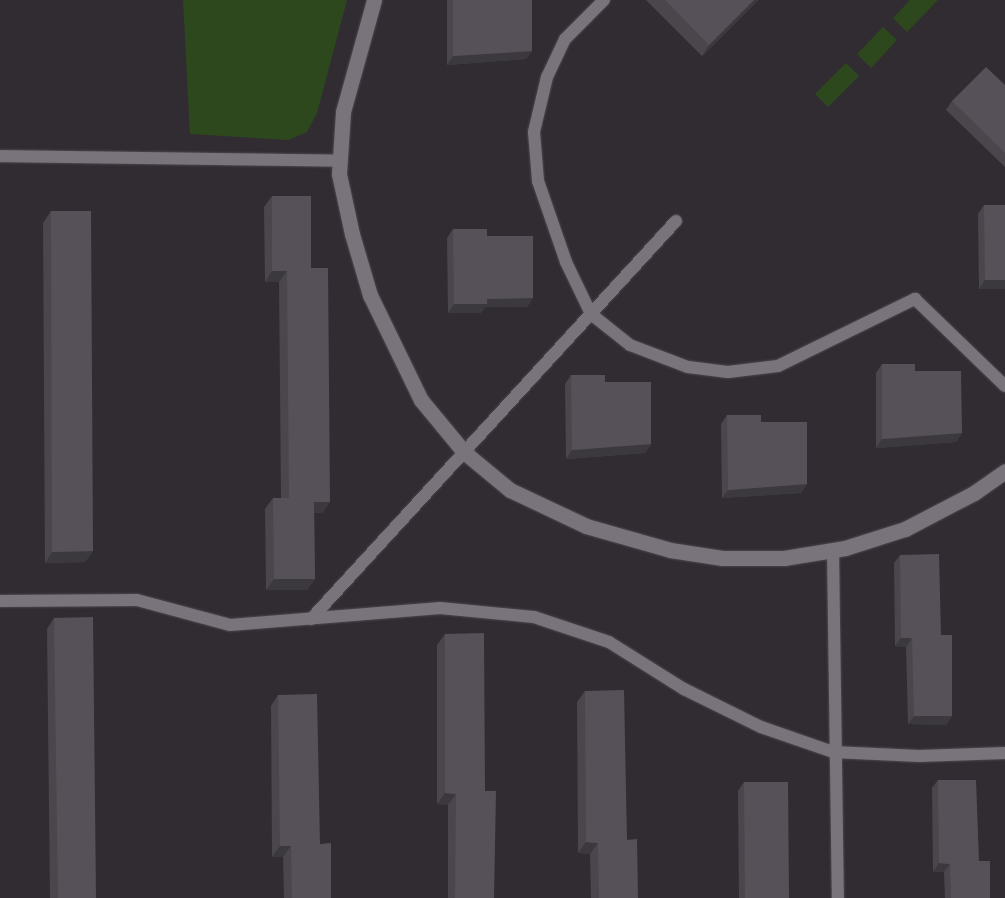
<!DOCTYPE html>
<html>
<head>
<meta charset="utf-8">
<style>
  body { margin:0 }
  #map { position:relative; width:1005px; height:898px; overflow:hidden; background:#302c32; font-family:"Fira Sans",sans-serif }
  div>[style] { position:absolute }
  .green>* { inset:0; background:#2e481e }
  .roads { filter:drop-shadow(0 0 1px #4c484e) drop-shadow(0 0 1px #4c484e) }
  .service>* { height:12px; margin:-6px; padding:0 6px; transform-origin:6px; border-radius:6px; background:#79747b }
  .minor>* { height:15px; margin:-7.5px; padding:0 7.5px; transform-origin:7.5px; border-radius:7.5px; background:#79747b }
  .wall>* { inset:0; background:#4a464c }
  .shaded-wall>* { inset:0; background:#3c393e }
  .building>* { inset:0; background:#565158 }
  span { translate:-50% -50%; white-space:nowrap; text-align:center; line-height:1.15; -webkit-text-stroke:5px #171518; paint-order:stroke }
</style>
</head>
<body>
<div id="map">
  <div class="green">
    <i style="clip-path:polygon(183px 0,347px 0,317px 113px,307px 132px,288px 140px,190px 134px)"></i>
    <i style="clip-path:polygon(910px 0,938px 0,907px 32px,893px 18px)"></i>
    <i style="clip-path:polygon(883px 27px,897px 40px,871px 68px,857px 54px)"></i>
    <i style="clip-path:polygon(846px 63px,859px 76px,828px 107px,815px 94px)"></i>
  </div>
  <div class="roads">
    <div class="service">
      <i style="left:604px;top:0;width:55px;rotate:135deg"></i>
      <i style="left:565px;top:39px;width:42px;rotate:115.3deg"></i>
      <i style="left:547px;top:77px;width:57px;rotate:103.3deg"></i>
      <i style="left:534px;top:132px;width:49px;rotate:85.3deg"></i>
      <i style="left:538px;top:181px;width:86px;rotate:70.9deg"></i>
      <i style="left:566px;top:262px;width:58px;rotate:64.3deg"></i>
      <i style="left:591px;top:314px;width:50px;rotate:38.5deg"></i>
      <i style="left:630px;top:345px;width:62px;rotate:20.8deg"></i>
      <i style="left:688px;top:367px;width:40px;rotate:7.1deg"></i>
      <i style="left:728px;top:372px;width:50px;rotate:-6.8deg"></i>
      <i style="left:778px;top:366px;width:153px;rotate:-26.1deg"></i>
      <i style="left:915px;top:299px;width:125px;rotate:44deg"></i>
      <i style="left:0;top:156px;width:340px;rotate:0.8deg"></i>
      <i style="left:833px;top:550px;width:348px;rotate:89.2deg"></i>
      <i style="left:0;top:601px;width:137px;rotate:-0.4deg"></i>
      <i style="left:137px;top:600px;width:96px;rotate:15deg"></i>
      <i style="left:230px;top:625px;width:211px;rotate:-4.6deg"></i>
      <i style="left:440px;top:608px;width:94px;rotate:5.5deg"></i>
      <i style="left:534px;top:617px;width:79px;rotate:18.4deg"></i>
      <i style="left:609px;top:642px;width:89px;rotate:32.1deg"></i>
      <i style="left:684px;top:689px;width:86px;rotate:26.3deg"></i>
      <i style="left:761px;top:727px;width:76px;rotate:19.1deg"></i>
      <i style="left:833px;top:752px;width:86px;rotate:2.7deg"></i>
      <i style="left:919px;top:756px;width:86px;rotate:-2deg"></i>
      <i style="left:311px;top:619px;width:540px;rotate:-47.48deg"></i>
    </div>
    <div class="minor">
      <i style="left:374px;top:0;width:116px;rotate:105.5deg"></i>
      <i style="left:343px;top:112px;width:62px;rotate:93.7deg"></i>
      <i style="left:339px;top:174px;width:61px;rotate:77.8deg"></i>
      <i style="left:352px;top:234px;width:64px;rotate:73.6deg"></i>
      <i style="left:370px;top:295px;width:117px;rotate:64.1deg"></i>
      <i style="left:421px;top:400px;width:67px;rotate:50.4deg"></i>
      <i style="left:464px;top:452px;width:60px;rotate:39.6deg"></i>
      <i style="left:510px;top:490px;width:84px;rotate:25.3deg"></i>
      <i style="left:586px;top:526px;width:87px;rotate:15.9deg"></i>
      <i style="left:670px;top:550px;width:53px;rotate:8.7deg"></i>
      <i style="left:722px;top:558px;width:62px"></i>
      <i style="left:784px;top:558px;width:62px;rotate:-9.3deg"></i>
      <i style="left:845px;top:548px;width:63px;rotate:-17.6deg"></i>
      <i style="left:905px;top:529px;width:78px;rotate:-27.6deg"></i>
      <i style="left:974px;top:493px;width:38px;rotate:-35deg"></i>
    </div>
  </div>
  <div class="wall">
    <i style="clip-path:polygon(447px 0,532px 0,532px 51px,526px 59px,447px 65px)"></i>
    <i style="clip-path:polygon(646px 0,758px 0,702px 56px)"></i>
    <i style="clip-path:polygon(1005px 85px,1005px 167px,946px 110px,952px 101px)"></i>
    <i style="clip-path:polygon(272px 196px,311px 268px,330px 502px,322px 513px,314px 513px,315px 579px,307px 590px,266px 590px,265px 509px,273px 498px,281px 498px,279px 282px,265px 282px,264px 207px)"></i>
    <i style="clip-path:polygon(984px 205px,1005px 205px,1005px 289px,979px 289px,978px 214px)"></i>
    <i style="clip-path:polygon(51px 211px,93px 551px,85px 562px,45px 563px,43px 223px)"></i>
    <i style="clip-path:polygon(453px 229px,487px 236px,533px 298px,527px 307px,485px 307px,481px 313px,448px 313px,447px 238px)"></i>
    <i style="clip-path:polygon(882px 364px,915px 371px,962px 433px,956px 442px,876px 448px,876px 373px)"></i>
    <i style="clip-path:polygon(571px 375px,605px 382px,651px 444px,645px 453px,566px 459px,565px 384px)"></i>
    <i style="clip-path:polygon(727px 415px,761px 422px,807px 484px,801px 493px,722px 498px,721px 424px)"></i>
    <i style="clip-path:polygon(900px 555px,941px 635px,952px 716px,946px 725px,908px 724px,906px 647px,895px 646px,894px 563px)"></i>
    <i style="clip-path:polygon(54px 618px,96px 898px,50px 898px,47px 629px)"></i>
    <i style="clip-path:polygon(445px 634px,485px 791px,494px 898px,448px 898px,448px 805px,437px 804px,437px 645px)"></i>
    <i style="clip-path:polygon(585px 691px,627px 840px,638px 898px,591px 898px,590px 854px,578px 853px,577px 702px)"></i>
    <i style="clip-path:polygon(278px 695px,320px 844px,331px 898px,284px 898px,283px 857px,272px 857px,271px 706px)"></i>
    <i style="clip-path:polygon(938px 780px,979px 861px,990px 898px,945px 898px,944px 872px,933px 872px,932px 788px)"></i>
    <i style="clip-path:polygon(744px 782px,789px 898px,739px 898px,738px 791px)"></i>
  </div>
  <div class="shaded-wall">
    <i style="clip-path:polygon(754px 0,758px 0,702px 56px,709px 45px)"></i>
    <i style="clip-path:polygon(532px 51px,526px 59px,447px 65px,453px 56px)"></i>
    <i style="clip-path:polygon(272px 271px,287px 271px,279px 282px,265px 282px)"></i>
    <i style="clip-path:polygon(985px 280px,1005px 280px,1005px 289px,979px 289px)"></i>
    <i style="clip-path:polygon(533px 298px,527px 307px,485px 307px,481px 313px,448px 313px,454px 304px,487px 299px)"></i>
    <i style="clip-path:polygon(962px 433px,956px 442px,876px 448px,882px 439px)"></i>
    <i style="clip-path:polygon(651px 444px,645px 453px,566px 459px,572px 450px)"></i>
    <i style="clip-path:polygon(807px 484px,801px 493px,722px 498px,728px 490px)"></i>
    <i style="clip-path:polygon(314px 502px,330px 502px,322px 513px,307px 513px)"></i>
    <i style="clip-path:polygon(93px 551px,85px 562px,45px 563px,52px 552px)"></i>
    <i style="clip-path:polygon(274px 579px,315px 579px,307px 590px,266px 590px)"></i>
    <i style="clip-path:polygon(901px 638px,912px 638px,906px 647px,895px 646px)"></i>
    <i style="clip-path:polygon(914px 716px,952px 716px,946px 725px,908px 724px)"></i>
    <i style="clip-path:polygon(445px 793px,456px 794px,448px 805px,437px 804px)"></i>
    <i style="clip-path:polygon(586px 842px,598px 843px,590px 854px,578px 853px)"></i>
    <i style="clip-path:polygon(280px 846px,291px 846px,283px 857px,272px 857px)"></i>
    <i style="clip-path:polygon(939px 863px,950px 864px,944px 872px,933px 872px)"></i>
  </div>
  <div class="building">
    <i style="clip-path:polygon(453px 0,532px 0,532px 51px,453px 56px)"></i>
    <i style="clip-path:polygon(665px 0,754px 0,709px 45px)"></i>
    <i style="clip-path:polygon(986px 67px,1005px 85px,1005px 153px,952px 101px)"></i>
    <i style="clip-path:polygon(272px 196px,311px 196px,311px 268px,328px 268px,330px 502px,314px 502px,315px 579px,274px 579px,273px 498px,289px 498px,287px 271px,272px 271px)"></i>
    <i style="clip-path:polygon(984px 205px,1005px 205px,1005px 280px,985px 280px)"></i>
    <i style="clip-path:polygon(51px 211px,91px 211px,93px 551px,52px 552px)"></i>
    <i style="clip-path:polygon(453px 229px,487px 229px,487px 236px,533px 236px,533px 298px,487px 299px,487px 304px,454px 304px)"></i>
    <i style="clip-path:polygon(882px 364px,915px 364px,915px 371px,961px 371px,962px 433px,882px 439px)"></i>
    <i style="clip-path:polygon(571px 375px,605px 375px,605px 382px,651px 382px,651px 444px,572px 450px)"></i>
    <i style="clip-path:polygon(727px 415px,761px 415px,761px 422px,807px 422px,807px 484px,728px 490px)"></i>
    <i style="clip-path:polygon(939px 554px,941px 635px,952px 635px,952px 716px,914px 716px,912px 638px,901px 638px,900px 555px)"></i>
    <i style="clip-path:polygon(93px 617px,96px 898px,58px 898px,54px 618px)"></i>
    <i style="clip-path:polygon(484px 633px,485px 791px,496px 791px,494px 898px,455px 898px,456px 794px,445px 793px,445px 634px)"></i>
    <i style="clip-path:polygon(624px 690px,627px 840px,637px 839px,638px 898px,599px 898px,598px 843px,586px 842px,585px 691px)"></i>
    <i style="clip-path:polygon(317px 694px,320px 844px,331px 843px,331px 898px,292px 898px,291px 846px,280px 846px,278px 695px)"></i>
    <i style="clip-path:polygon(938px 780px,976px 780px,979px 861px,990px 861px,990px 898px,951px 898px,950px 864px,939px 863px)"></i>
    <i style="clip-path:polygon(744px 782px,788px 782px,789px 898px,745px 898px)"></i>
  </div>
</div>
</body>
</html>
